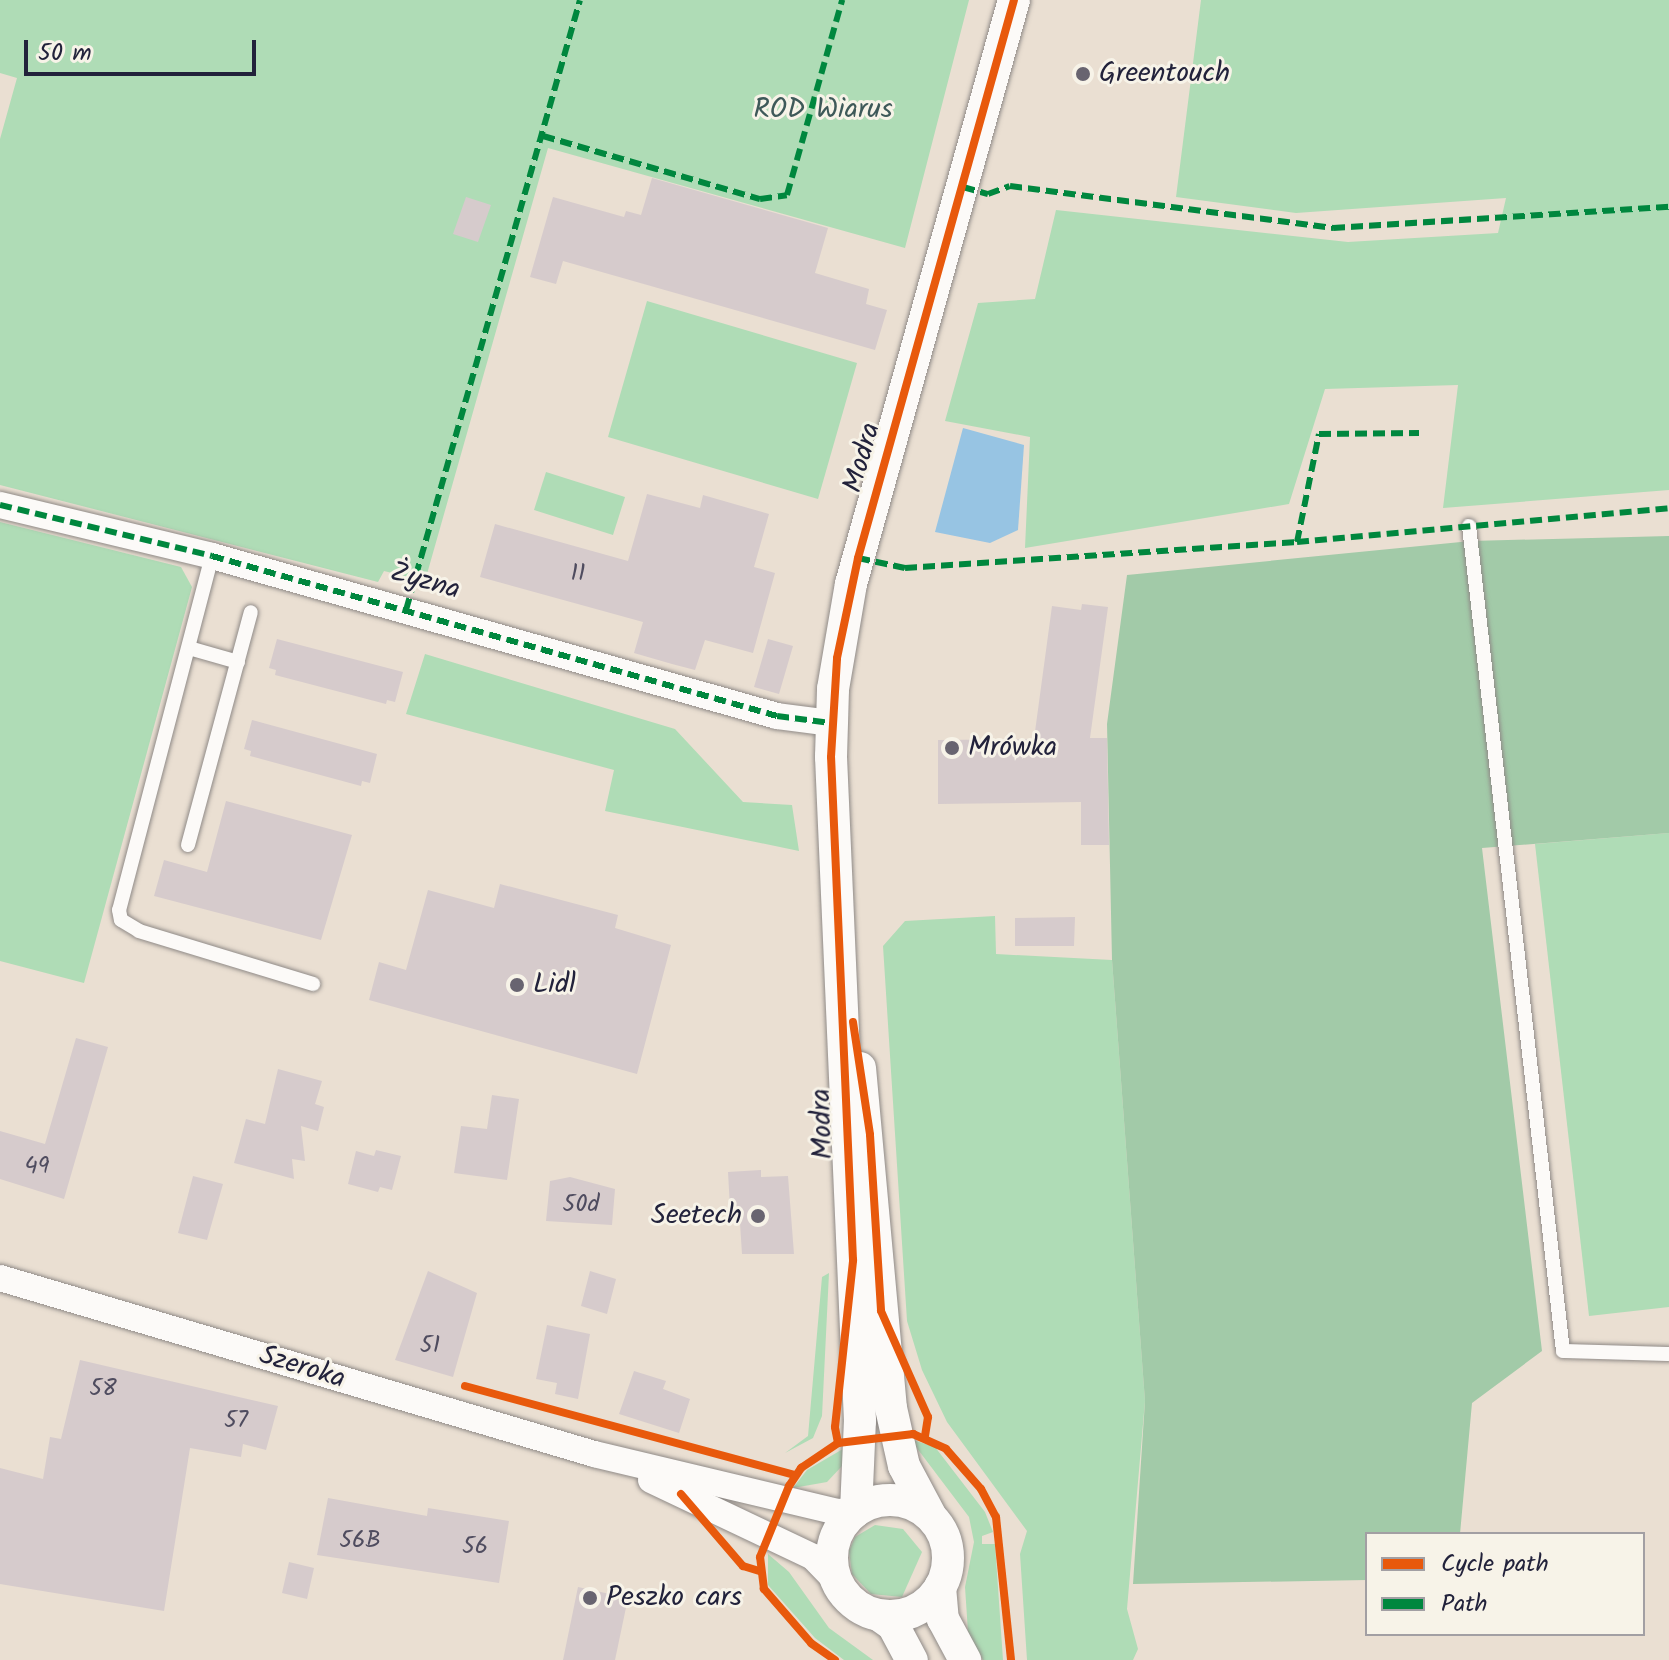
<!DOCTYPE html>
<html>
<head>
<meta charset="utf-8">
<style>
  body { margin:0 }
  #map { position:relative; width:1669px; height:1660px; overflow:hidden; background:#eadfd2; font-family:Kalam,sans-serif }
  div>[style] { position:absolute }
  .green>* { inset:0; background:#afdcb6 }
  .forest>* { inset:0; background:#a2caa8 }
  .water>* { inset:0; background:#97c4e3 }
  .building>* { inset:0; background:#d6cbcc }
  .roads { filter:drop-shadow(0 0 2px #8f8a87) drop-shadow(0 0 2px #8f8a87) }
  .service>* { height:14px; margin:-7px; padding:0 7px; transform-origin:7px; border-radius:7px; background:#fcfaf8 }
  .minor>* { height:26px; margin:-13px; padding:0 13px; transform-origin:13px; border-radius:13px; background:#fcfaf8 }
  .tertiary>* { height:32px; margin:-16px; padding:0 16px; transform-origin:16px; border-radius:16px; background:#fcfaf8 }
  .tertiary>.ring { margin:-16px; padding:0; box-sizing:content-box; background:none; border:32px solid #fcfaf8; border-radius:50% }
  .quiet>* { height:6px; margin-top:-3px; transform-origin:0; background:repeating-linear-gradient(90deg,#00873e 0 12px,transparent 0 18px) }
  .cycleway>* { height:8px; margin:-4px; padding:0 4px; transform-origin:4px; border-radius:4px; background:#e8590c }
  .dots>* { width:22px; height:22px; translate:-50% -50%; box-sizing:border-box; border:4px solid #f7f3e8; border-radius:50% }
  span { translate:-50% -50%; white-space:nowrap; text-align:center; line-height:1.15; -webkit-text-stroke:6px #f7f3e8; paint-order:stroke }
  .number-label { font-size:24px; color:#4f4c5f }
  .number-label span { -webkit-text-stroke-width:0 }
  .poi-label { font-size:28px; color:#22223b }
  .left { translate:0 -50%; text-align:left }
  .right { translate:-100% -50%; text-align:right }
  .park-label { font-size:28px; color:#3e5959 }
  .street-label { font-size:28px; color:#22223b }
  .legend { position:absolute; left:1365px; top:1532px; width:280px; height:104px; box-sizing:border-box; background:#f7f3e8; border:2px solid #a29fa3; margin:0; padding:10px 14px; list-style:none; font-size:24px; color:#22223b }
  .legend li { display:flex; align-items:center; gap:16px; height:40px }
  .legend b { width:40px; border:2px solid #a29fa3 }
  .scale { position:absolute; left:24px; top:40px; width:232px; height:36px; box-sizing:border-box; border:4px solid #22223b; border-top:0; padding-left:10px; font-size:24px; line-height:28px; white-space:nowrap; color:#22223b; -webkit-text-stroke:6px #f7f3e8; paint-order:stroke }
</style>
</head>
<body>
<div id="map">
  <div class="green">
    <i style="clip-path:polygon(0 0,969px 0,905px 248px,548px 148px,425px 581px,384px 571px,378px 582px,0 485px,0 139px,17px 78px,0 73px)"></i>
    <i style="clip-path:polygon(1201px 0,1669px 0,1669px 490px,1443px 508px,1458px 385px,1325px 389px,1289px 504px,1025px 548px,1030px 437px,945px 421px,978px 303px,1035px 299px,1056px 210px,1348px 242px,1498px 233px,1506px 198px,1296px 213px,1176px 197px)"></i>
    <i style="clip-path:polygon(647px 301px,857px 363px,818px 499px,608px 437px)"></i>
    <i style="clip-path:polygon(546px 472px,625px 497px,613px 535px,534px 510px)"></i>
    <i style="clip-path:polygon(0 522px,181px 567px,192px 587px,84px 983px,0 961px)"></i>
    <i style="clip-path:polygon(425px 654px,675px 729px,743px 802px,792px 805px,799px 851px,605px 811px,614px 770px,406px 714px)"></i>
    <i style="clip-path:polygon(1669px 833px,1669px 1307px,1589px 1316px,1535px 844px)"></i>
    <i style="clip-path:polygon(995px 916px,996px 954px,1112px 960px,1145px 1401px,1127px 1609px,1138px 1649px,1133px 1660px,1027px 1660px,1020px 1554px,1027px 1531px,947px 1422px,922px 1370px,907px 1321px,883px 946px,905px 921px)"></i>
    <i style="clip-path:polygon(829px 1273px,822px 1416px,813px 1438px,785px 1453px,808px 1436px,822px 1277px)"></i>
    <i style="clip-path:polygon(910px 1439px,935px 1447px,985px 1512px,993px 1532px,982px 1536px,982px 1544px,995px 1544px,1003px 1660px,983px 1660px,968px 1632px,965px 1587px,974px 1542px,969px 1517px)"></i>
    <i style="clip-path:polygon(848px 1446px,843px 1465px,827px 1482px,793px 1488px,807px 1470px)"></i>
    <i style="clip-path:polygon(875px 1525px,903px 1529px,922px 1552px,902px 1597px,871px 1594px,852px 1574px,849px 1551px,855px 1537px)"></i>
    <i style="clip-path:polygon(768px 1554px,789px 1572px,829px 1628px,873px 1660px,844px 1660px,815px 1638px,768px 1585px)"></i>
  </div>
  <div class="forest">
    <i style="clip-path:polygon(1669px 536px,1669px 833px,1482px 848px,1542px 1351px,1472px 1403px,1460px 1534px,1367px 1534px,1367px 1580px,1133px 1584px,1145px 1401px,1112px 960px,1107px 724px,1127px 575px,1471px 541px)"></i>
  </div>
  <div class="water">
    <i style="clip-path:polygon(963px 428px,1024px 445px,1018px 530px,990px 543px,935px 532px)"></i>
  </div>
  <div class="building">
    <i style="clip-path:polygon(652px 178px,828px 228px,815px 273px,869px 289px,866px 304px,887px 310px,875px 350px,563px 261px,556px 284px,530px 277px,553px 197px,624px 217px,626px 211px,641px 215px)"></i>
    <i style="clip-path:polygon(466px 197px,491px 205px,478px 242px,453px 234px)"></i>
    <i style="clip-path:polygon(647px 494px,700px 508px,703px 495px,769px 514px,754px 567px,775px 573px,753px 653px,705px 640px,695px 670px,672px 664px,634px 653px,643px 622px,480px 577px,495px 524px,628px 561px)"></i>
    <i style="clip-path:polygon(1082px 604px,1108px 607px,1090px 738px,1107px 738px,1109px 845px,1081px 845px,1081px 802px,938px 804px,938px 740px,1034px 739px,1052px 606px,1081px 610px)"></i>
    <i style="clip-path:polygon(277px 639px,403px 672px,395px 702px,387px 700px,386px 704px,275px 675px,276px 670px,269px 668px)"></i>
    <i style="clip-path:polygon(768px 639px,793px 646px,779px 694px,754px 687px)"></i>
    <i style="clip-path:polygon(252px 720px,377px 754px,370px 783px,362px 781px,361px 786px,250px 756px,251px 751px,244px 749px)"></i>
    <i style="clip-path:polygon(226px 801px,352px 835px,321px 940px,154px 896px,164px 860px,207px 872px)"></i>
    <i style="clip-path:polygon(500px 884px,618px 915px,615px 928px,671px 945px,637px 1074px,369px 1000px,379px 962px,406px 970px,428px 890px,494px 908px)"></i>
    <i style="clip-path:polygon(1075px 917px,1074px 946px,1015px 946px,1015px 918px)"></i>
    <i style="clip-path:polygon(76px 1038px,108px 1047px,64px 1199px,0 1179px,0 1131px,45px 1144px)"></i>
    <i style="clip-path:polygon(278px 1069px,322px 1081px,315px 1104px,324px 1107px,318px 1131px,301px 1126px,305px 1161px,292px 1159px,294px 1179px,234px 1163px,246px 1119px,265px 1124px)"></i>
    <i style="clip-path:polygon(492px 1095px,519px 1099px,507px 1180px,454px 1173px,461px 1126px,487px 1129px)"></i>
    <i style="clip-path:polygon(376px 1150px,401px 1156px,392px 1190px,380px 1187px,378px 1192px,348px 1184px,356px 1151px,374px 1156px)"></i>
    <i style="clip-path:polygon(761px 1170px,761px 1177px,788px 1176px,794px 1254px,742px 1254px,739px 1208px,730px 1208px,728px 1172px)"></i>
    <i style="clip-path:polygon(193px 1176px,223px 1184px,207px 1240px,178px 1233px)"></i>
    <i style="clip-path:polygon(570px 1177px,615px 1189px,612px 1225px,546px 1221px,550px 1181px)"></i>
    <i style="clip-path:polygon(428px 1271px,477px 1293px,453px 1377px,395px 1360px)"></i>
    <i style="clip-path:polygon(590px 1271px,616px 1279px,607px 1314px,581px 1306px)"></i>
    <i style="clip-path:polygon(547px 1325px,590px 1334px,578px 1399px,555px 1394px,557px 1383px,536px 1379px)"></i>
    <i style="clip-path:polygon(80px 1360px,278px 1406px,266px 1450px,243px 1444px,241px 1457px,190px 1448px,164px 1611px,0 1584px,0 1468px,43px 1479px,50px 1437px,61px 1439px)"></i>
    <i style="clip-path:polygon(634px 1371px,666px 1381px,663px 1389px,690px 1399px,679px 1433px,619px 1414px)"></i>
    <i style="clip-path:polygon(328px 1498px,427px 1516px,428px 1508px,509px 1521px,499px 1583px,317px 1555px)"></i>
    <i style="clip-path:polygon(289px 1562px,314px 1568px,307px 1599px,282px 1593px)"></i>
    <i style="clip-path:polygon(578px 1587px,628px 1598px,615px 1660px,563px 1660px)"></i>
  </div>
  <div class="roads">
    <div class="service">
      <i style="left:1469px;top:526px;width:830px;rotate:83.5deg"></i>
      <i style="left:1563px;top:1351px;width:106px;rotate:1.6deg"></i>
      <i style="left:212px;top:556px;width:366px;rotate:104.7deg"></i>
      <i style="left:119px;top:910px;width:10px;rotate:79deg"></i>
      <i style="left:121px;top:920px;width:21px;rotate:31deg"></i>
      <i style="left:139px;top:931px;width:182px;rotate:16.9deg"></i>
      <i style="left:189px;top:648px;width:51px;rotate:15.9deg"></i>
      <i style="left:188px;top:845px;width:241px;rotate:-74.9deg"></i>
    </div>
    <div class="minor">
      <i style="left:0;top:505px;width:218px;rotate:13.5deg"></i>
      <i style="left:212px;top:556px;width:587px;rotate:15.81deg"></i>
      <i style="left:777px;top:716px;width:54px;rotate:7.4deg"></i>
      <i style="left:0;top:1278px;width:620px;rotate:16.5deg"></i>
      <i style="left:594px;top:1454px;width:250px;rotate:13.4deg"></i>
      <i style="left:837px;top:1512px;width:19px;rotate:-3deg"></i>
      <i style="left:651px;top:1480px;width:179px;rotate:25.4deg"></i>
      <i style="left:813px;top:1557px;width:33px;rotate:46deg"></i>
    </div>
    <div class="tertiary">
      <i style="left:860px;top:1068px;width:341px;rotate:84.8deg"></i>
      <i style="left:891px;top:1408px;width:59px;rotate:77.4deg"></i>
      <i style="left:904px;top:1466px;width:55px;rotate:62deg"></i>
      <i class="ring" style="left:832px;top:1500px;width:84px;height:84px"></i>
      <i style="left:856px;top:1511px;width:90px;rotate:-87.5deg"></i>
      <i style="left:860px;top:1421px;width:665px;rotate:-92.5deg"></i>
      <i style="left:831px;top:757px;width:68px;rotate:-88.3deg"></i>
      <i style="left:833px;top:689px;width:107px;rotate:-80.3deg"></i>
      <i style="left:851px;top:584px;width:606px;rotate:-74.41deg"></i>
      <i style="left:940px;top:1587px;width:32px;rotate:85deg"></i>
      <i style="left:943px;top:1619px;width:47px;rotate:61.8deg"></i>
      <i style="left:880px;top:1616px;width:16px;rotate:35deg"></i>
      <i style="left:893px;top:1625px;width:40px;rotate:62deg"></i>
    </div>
  </div>
  <div class="quiet">
    <i style="left:543px;top:136px;width:226px;rotate:16.2deg"></i>
    <i style="left:760px;top:199px;width:27px;rotate:-8deg"></i>
    <i style="left:787px;top:195px;width:203px;rotate:-74.2deg"></i>
    <i style="left:963px;top:187px;width:26px;rotate:16deg"></i>
    <i style="left:988px;top:194px;width:23px;rotate:-20deg"></i>
    <i style="left:1010px;top:186px;width:326px;rotate:7.4deg"></i>
    <i style="left:1333px;top:228px;width:337px;rotate:-3.6deg"></i>
    <i style="left:0;top:505px;width:218px;rotate:13.5deg"></i>
    <i style="left:212px;top:556px;width:587px;rotate:15.81deg"></i>
    <i style="left:777px;top:716px;width:54px;rotate:7.4deg"></i>
    <i style="left:1297px;top:542px;width:110px;rotate:-78.5deg"></i>
    <i style="left:1319px;top:434px;width:100px;rotate:-0.6deg"></i>
    <i style="left:858px;top:558px;width:48px;rotate:12deg"></i>
    <i style="left:905px;top:568px;width:393px;rotate:-3.8deg"></i>
    <i style="left:1297px;top:542px;width:374px;rotate:-5.2deg"></i>
    <i style="left:406px;top:610px;width:634px;rotate:-74.08deg"></i>
  </div>
  <div class="cycleway">
    <i style="left:853px;top:1022px;width:114px;rotate:81.4deg"></i>
    <i style="left:870px;top:1135px;width:176px;rotate:86.4deg"></i>
    <i style="left:881px;top:1311px;width:116px;rotate:66.1deg"></i>
    <i style="left:928px;top:1417px;width:19px;rotate:99deg"></i>
    <i style="left:465px;top:1386px;width:341px;rotate:15.1deg"></i>
    <i style="left:838px;top:1443px;width:16px;rotate:-101deg"></i>
    <i style="left:835px;top:1427px;width:168px;rotate:-83.8deg"></i>
    <i style="left:853px;top:1260px;width:503px;rotate:-92.5deg"></i>
    <i style="left:831px;top:757px;width:99px;rotate:-86.5deg"></i>
    <i style="left:837px;top:658px;width:102px;rotate:-78.1deg"></i>
    <i style="left:858px;top:558px;width:579px;rotate:-74.38deg"></i>
    <i style="left:681px;top:1494px;width:95px;rotate:49.3deg"></i>
    <i style="left:743px;top:1566px;width:17px;rotate:17deg"></i>
    <i style="left:835px;top:1660px;width:29px;rotate:-145deg"></i>
    <i style="left:811px;top:1643px;width:72px;rotate:-131deg"></i>
    <i style="left:764px;top:1589px;width:32px;rotate:-97deg"></i>
    <i style="left:760px;top:1557px;width:77px;rotate:-67.8deg"></i>
    <i style="left:789px;top:1486px;width:22px;rotate:-56deg"></i>
    <i style="left:801px;top:1468px;width:45px;rotate:-34deg"></i>
    <i style="left:838px;top:1443px;width:76px;rotate:-6.8deg"></i>
    <i style="left:913px;top:1434px;width:36px;rotate:24deg"></i>
    <i style="left:946px;top:1449px;width:53px;rotate:48.8deg"></i>
    <i style="left:981px;top:1489px;width:32px;rotate:62deg"></i>
    <i style="left:996px;top:1517px;width:144px;rotate:84deg"></i>
  </div>
  <div class="dots">
    <i style="left:1083px;top:74px;background:#686470"></i>
    <i style="left:952px;top:748px;background:#686470"></i>
    <i style="left:517px;top:985px;background:#686470"></i>
    <i style="left:758px;top:1216px;background:#686470"></i>
    <i style="left:590px;top:1598px;background:#686470"></i>
  </div>
  <div class="number-label">
    <span style="left:578px;top:574px">11</span>
    <span style="left:37px;top:1167px">49</span>
    <span style="left:581px;top:1205px">50d</span>
    <span style="left:430px;top:1346px">51</span>
    <span style="left:103px;top:1389px">58</span>
    <span style="left:236px;top:1421px">57</span>
    <span style="left:360px;top:1541px">56B</span>
    <span style="left:475px;top:1547px">56</span>
  </div>
  <div class="poi-label">
    <span class="left" style="left:1099px;top:74px">Greentouch</span>
    <span class="left" style="left:968px;top:748px">Mrówka</span>
    <span class="left" style="left:533px;top:985px">Lidl</span>
    <span class="right" style="left:742px;top:1216px">Seetech</span>
    <span class="left" style="left:606px;top:1598px">Peszko cars</span>
  </div>
  <div class="park-label">
    <span style="left:823px;top:110px">ROD Wiarus</span>
  </div>
  <div class="street-label">
    <span style="left:863px;top:458px;rotate:-74deg">Modra</span>
    <span style="left:425px;top:582px;rotate:16deg">Żyzna</span>
    <span style="left:823px;top:1124px;rotate:-92deg">Modra</span>
    <span style="left:302px;top:1368px;rotate:17deg">Szeroka</span>
  </div>
  <ul class="legend">
  <li><b style="height:10px;background:#e8590c"></b>Cycle path</li>
  <li><b style="height:10px;background:#00873e"></b>Path</li>
  </ul>
  <div class="scale">50 m</div>
</div>
</body>
</html>
